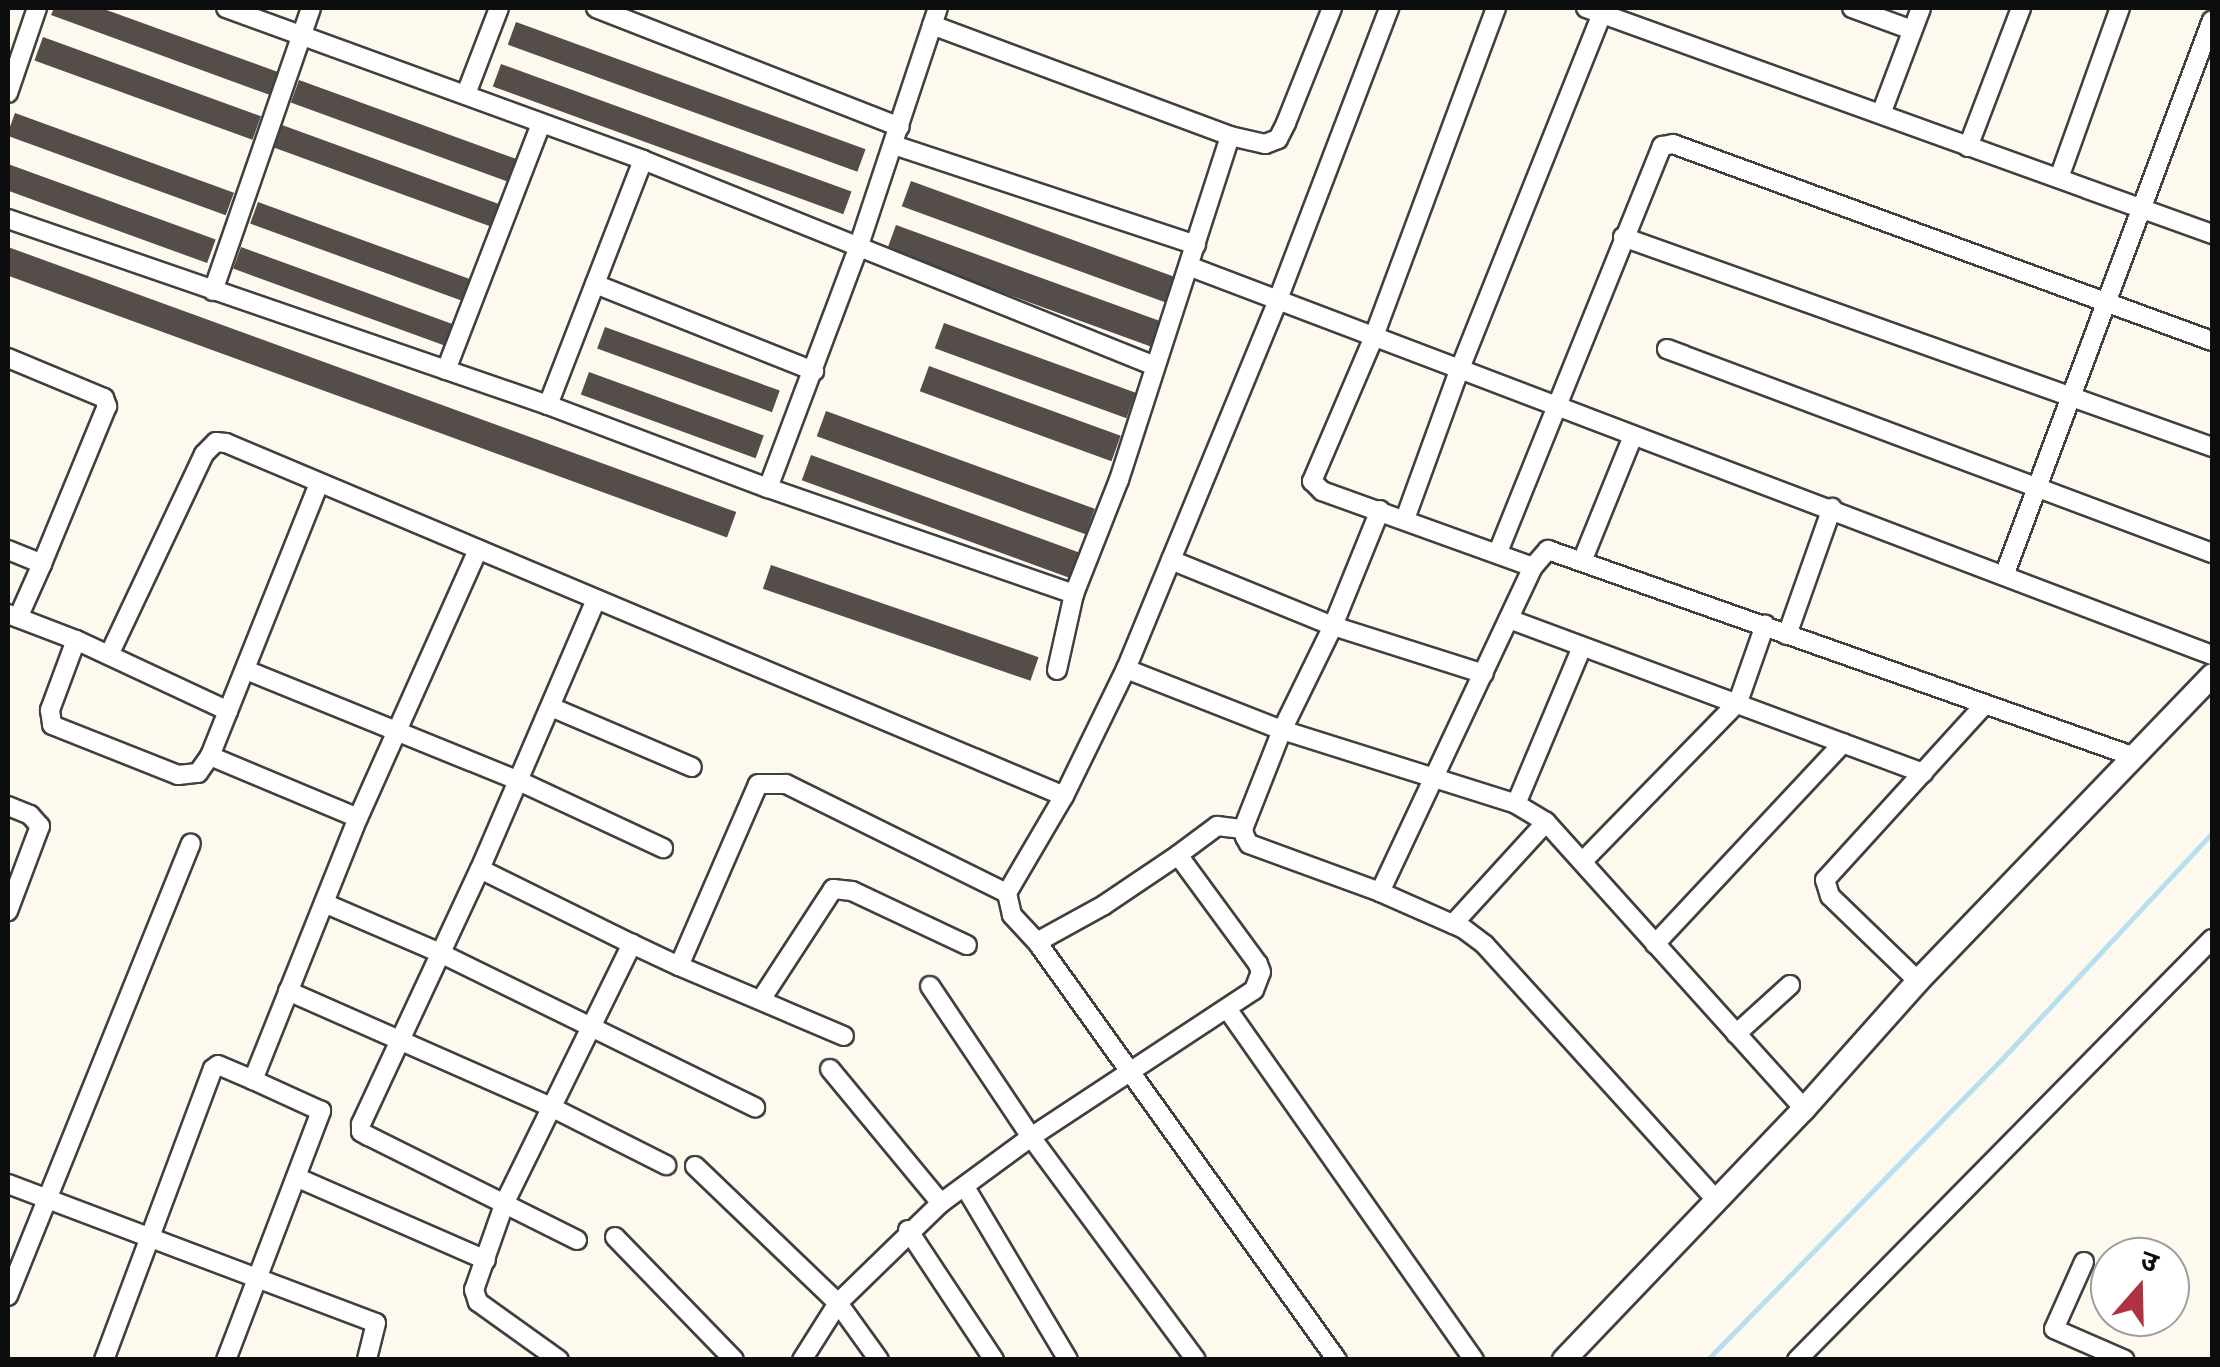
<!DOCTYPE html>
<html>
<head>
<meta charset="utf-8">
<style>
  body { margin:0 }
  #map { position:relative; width:2220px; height:1367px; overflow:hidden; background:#fdf9ee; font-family:"Source Serif 4","Noto Sans Devanagari",serif }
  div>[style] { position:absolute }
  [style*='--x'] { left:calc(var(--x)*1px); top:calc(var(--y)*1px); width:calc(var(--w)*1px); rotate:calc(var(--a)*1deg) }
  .stream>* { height:5px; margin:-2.5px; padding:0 2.5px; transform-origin:2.5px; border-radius:2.5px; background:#b7dff0 }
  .building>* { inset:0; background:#544d4a; transform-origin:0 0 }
  .roads { filter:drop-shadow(2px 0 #404040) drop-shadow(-2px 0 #404040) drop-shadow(0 2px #404040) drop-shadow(0 -2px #404040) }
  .minor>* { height:18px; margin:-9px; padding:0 9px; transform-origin:9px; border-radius:9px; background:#fff }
  .tertiary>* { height:22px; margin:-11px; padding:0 11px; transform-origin:11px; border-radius:11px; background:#fff }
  span { translate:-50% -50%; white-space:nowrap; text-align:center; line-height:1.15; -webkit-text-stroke:10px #fff; paint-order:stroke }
  .frame { position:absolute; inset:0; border:10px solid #0d0d0d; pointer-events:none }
  .north { position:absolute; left:2090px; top:1237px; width:100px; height:100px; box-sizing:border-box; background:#fff; border:2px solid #9e9e9e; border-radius:50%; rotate:20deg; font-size:28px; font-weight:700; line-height:40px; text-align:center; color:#0d0d0d }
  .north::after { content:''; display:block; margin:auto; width:35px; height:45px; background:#af3241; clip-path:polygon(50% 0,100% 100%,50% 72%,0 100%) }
</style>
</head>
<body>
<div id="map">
  <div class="stream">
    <i style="--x:1707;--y:1360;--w:420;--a:-45.6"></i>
    <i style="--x:2001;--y:1060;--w:310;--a:-47.1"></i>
  </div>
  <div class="building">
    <i style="clip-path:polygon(54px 8px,101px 8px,278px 72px,270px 95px,51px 15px)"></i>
    <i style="left:516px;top:22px;width:372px;height:24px;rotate:20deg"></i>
    <i style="left:43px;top:37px;width:232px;height:25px;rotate:20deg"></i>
    <i style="left:501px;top:64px;width:373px;height:24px;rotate:20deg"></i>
    <i style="left:299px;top:80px;width:232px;height:24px;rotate:20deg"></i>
    <i style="left:15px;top:113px;width:233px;height:24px;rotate:20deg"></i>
    <i style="left:282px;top:125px;width:233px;height:24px;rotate:20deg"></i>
    <i style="left:8px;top:164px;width:221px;height:25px;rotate:20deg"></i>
    <i style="left:911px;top:181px;width:286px;height:27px;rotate:20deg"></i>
    <i style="left:258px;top:202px;width:232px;height:23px;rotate:20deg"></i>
    <i style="left:896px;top:225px;width:286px;height:27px;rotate:20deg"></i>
    <i style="left:8px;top:247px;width:775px;height:27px;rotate:20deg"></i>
    <i style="left:241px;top:247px;width:233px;height:23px;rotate:20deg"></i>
    <i style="left:944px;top:323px;width:204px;height:27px;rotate:20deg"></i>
    <i style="left:605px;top:327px;width:186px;height:23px;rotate:20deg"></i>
    <i style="left:929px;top:366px;width:204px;height:27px;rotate:20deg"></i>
    <i style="left:589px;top:372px;width:186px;height:24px;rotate:20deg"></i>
    <i style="left:826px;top:411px;width:286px;height:27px;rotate:20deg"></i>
    <i style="left:811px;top:455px;width:286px;height:27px;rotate:20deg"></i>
    <i style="left:771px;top:565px;width:283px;height:25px;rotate:19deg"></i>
  </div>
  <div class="roads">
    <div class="minor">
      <i style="--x:226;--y:8;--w:444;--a:20"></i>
      <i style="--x:643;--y:160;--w:552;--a:21.92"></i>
      <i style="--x:596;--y:8;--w:326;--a:21.4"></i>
      <i style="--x:1496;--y:8;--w:353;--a:110.4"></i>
      <i style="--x:1373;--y:339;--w:155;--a:113.2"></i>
      <i style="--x:1312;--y:481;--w:14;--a:45"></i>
      <i style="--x:1322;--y:491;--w:224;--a:19.8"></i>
      <i style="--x:1586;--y:8;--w:666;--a:19.85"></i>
      <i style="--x:1852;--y:8;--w:64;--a:20.1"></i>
      <i style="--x:932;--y:25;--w:318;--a:20.4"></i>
      <i style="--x:1230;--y:136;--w:36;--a:13"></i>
      <i style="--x:1265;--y:144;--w:14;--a:-21"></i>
      <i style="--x:1278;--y:139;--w:18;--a:-63"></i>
      <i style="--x:1286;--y:123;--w:124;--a:-68.2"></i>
      <i style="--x:8;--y:93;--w:90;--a:-71.2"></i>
      <i style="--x:466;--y:94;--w:92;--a:-69"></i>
      <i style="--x:1881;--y:114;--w:113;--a:-69.3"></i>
      <i style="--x:894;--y:145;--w:318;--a:18.3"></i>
      <i style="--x:1968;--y:147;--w:149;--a:-69.1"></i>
      <i style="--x:2059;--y:178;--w:181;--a:-70.3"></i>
      <i style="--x:8;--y:219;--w:571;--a:19.01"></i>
      <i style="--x:548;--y:405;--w:235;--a:20.7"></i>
      <i style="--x:768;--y:488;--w:324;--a:19.1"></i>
      <i style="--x:1623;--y:237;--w:625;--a:19.62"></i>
      <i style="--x:1191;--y:267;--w:1092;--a:20.81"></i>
      <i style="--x:595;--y:284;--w:236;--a:21.7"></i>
      <i style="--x:213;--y:291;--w:299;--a:-70.9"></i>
      <i style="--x:1667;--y:349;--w:582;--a:20.52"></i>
      <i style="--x:8;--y:358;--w:104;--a:22.6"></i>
      <i style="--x:104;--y:398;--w:9;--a:69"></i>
      <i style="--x:107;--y:406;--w:171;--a:112.4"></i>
      <i style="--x:446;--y:370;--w:264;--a:-68.9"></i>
      <i style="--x:548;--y:405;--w:263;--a:-68.8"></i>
      <i style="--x:768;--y:488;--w:256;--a:-69.4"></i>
      <i style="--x:858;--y:248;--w:253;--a:-71.6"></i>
      <i style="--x:1380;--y:510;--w:125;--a:112.1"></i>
      <i style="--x:1333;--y:626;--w:116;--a:116.1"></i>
      <i style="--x:1282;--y:730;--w:106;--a:111.5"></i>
      <i style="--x:1243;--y:829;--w:8;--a:76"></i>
      <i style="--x:1245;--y:837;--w:8;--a:60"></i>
      <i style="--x:1249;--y:844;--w:140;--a:20.1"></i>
      <i style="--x:1380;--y:892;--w:92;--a:23.8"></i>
      <i style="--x:1464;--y:929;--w:26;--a:37"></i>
      <i style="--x:1485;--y:945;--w:344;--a:47.8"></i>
      <i style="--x:1405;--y:519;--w:158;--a:-70"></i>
      <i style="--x:1459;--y:371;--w:385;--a:-68.2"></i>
      <i style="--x:8;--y:550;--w:37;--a:22"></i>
      <i style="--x:42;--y:564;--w:59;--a:114"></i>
      <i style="--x:1498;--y:552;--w:438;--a:-68"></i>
      <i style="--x:1662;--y:146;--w:11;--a:-10"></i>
      <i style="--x:1673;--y:144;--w:574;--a:20.08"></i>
      <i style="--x:1583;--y:559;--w:133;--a:-67.9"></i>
      <i style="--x:1171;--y:560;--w:175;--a:22.2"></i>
      <i style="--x:1333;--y:626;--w:158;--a:17.6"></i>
      <i style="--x:2005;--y:573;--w:590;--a:-69.48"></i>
      <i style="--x:8;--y:614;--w:73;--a:20.9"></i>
      <i style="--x:76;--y:640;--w:168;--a:25"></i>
      <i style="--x:1509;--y:619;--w:442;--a:20.4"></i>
      <i style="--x:1787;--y:635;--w:135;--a:-70.5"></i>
      <i style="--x:76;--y:640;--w:75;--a:110.4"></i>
      <i style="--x:50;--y:710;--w:15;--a:82"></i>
      <i style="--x:52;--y:725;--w:136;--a:21.6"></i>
      <i style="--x:178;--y:775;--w:20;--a:-6"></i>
      <i style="--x:198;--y:773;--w:21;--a:-55"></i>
      <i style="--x:210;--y:756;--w:294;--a:-68.2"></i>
      <i style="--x:109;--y:655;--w:222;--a:-64.7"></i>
      <i style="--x:204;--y:454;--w:17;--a:-45"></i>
      <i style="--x:216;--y:442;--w:10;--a:6"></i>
      <i style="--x:226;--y:443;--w:909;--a:22.84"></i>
      <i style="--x:1126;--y:669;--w:168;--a:21.4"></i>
      <i style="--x:1282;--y:730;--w:245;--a:17.5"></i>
      <i style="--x:1516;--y:804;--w:35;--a:31"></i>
      <i style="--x:1546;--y:822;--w:386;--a:48"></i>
      <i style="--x:246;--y:670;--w:295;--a:22.1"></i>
      <i style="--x:519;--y:781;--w:159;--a:25"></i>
      <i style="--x:1057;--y:670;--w:78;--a:-77.4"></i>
      <i style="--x:1074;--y:594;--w:123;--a:-68.5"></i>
      <i style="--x:1119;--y:480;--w:361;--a:-72.1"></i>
      <i style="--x:551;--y:707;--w:153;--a:23.1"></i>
      <i style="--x:210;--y:756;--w:160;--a:22.7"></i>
      <i style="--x:1516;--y:804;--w:170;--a:-67.2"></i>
      <i style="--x:8;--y:806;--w:24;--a:22"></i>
      <i style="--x:30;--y:815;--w:15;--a:48"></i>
      <i style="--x:40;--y:826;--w:91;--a:110.6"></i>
      <i style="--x:1584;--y:860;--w:221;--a:-45.7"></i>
      <i style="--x:1738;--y:702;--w:82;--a:-70.7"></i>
      <i style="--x:480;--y:869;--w:169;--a:26.3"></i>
      <i style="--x:1380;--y:892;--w:359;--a:-64.8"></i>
      <i style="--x:1533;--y:567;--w:23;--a:-49"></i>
      <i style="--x:1548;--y:550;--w:619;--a:19.43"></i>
      <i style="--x:324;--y:903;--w:126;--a:23.3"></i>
      <i style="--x:440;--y:953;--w:351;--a:26.1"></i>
      <i style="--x:1453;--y:924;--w:138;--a:-47.6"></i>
      <i style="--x:1037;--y:942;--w:77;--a:-28.9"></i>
      <i style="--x:1104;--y:905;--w:89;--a:-34"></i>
      <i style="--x:1655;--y:944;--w:275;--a:-46.9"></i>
      <i style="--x:679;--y:966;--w:179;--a:23"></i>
      <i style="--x:1918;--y:981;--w:122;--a:-136"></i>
      <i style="--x:1830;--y:896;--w:17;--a:-107"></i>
      <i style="--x:1825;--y:880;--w:236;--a:-47.7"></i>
      <i style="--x:930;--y:986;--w:182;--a:56.2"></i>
      <i style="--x:1031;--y:1137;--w:277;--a:53.5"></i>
      <i style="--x:288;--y:991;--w:290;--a:23.8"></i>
      <i style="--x:553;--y:1108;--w:127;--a:26.8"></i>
      <i style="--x:762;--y:998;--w:130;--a:-56.9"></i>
      <i style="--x:833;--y:889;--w:19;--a:6"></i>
      <i style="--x:852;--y:891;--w:127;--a:25.2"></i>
      <i style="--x:1228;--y:1010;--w:428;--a:54.9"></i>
      <i style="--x:1736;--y:1034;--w:73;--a:-42.2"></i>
      <i style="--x:830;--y:1069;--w:174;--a:50.4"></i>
      <i style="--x:695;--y:1166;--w:198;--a:43.8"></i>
      <i style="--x:838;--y:1303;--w:70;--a:54.3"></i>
      <i style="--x:298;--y:1178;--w:205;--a:23.6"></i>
      <i style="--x:8;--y:1184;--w:393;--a:20.7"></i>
      <i style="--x:376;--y:1323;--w:38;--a:104"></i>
      <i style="--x:965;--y:1187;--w:201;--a:59.2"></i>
      <i style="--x:908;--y:1230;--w:156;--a:56.5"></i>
      <i style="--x:615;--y:1237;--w:171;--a:45.9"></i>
      <i style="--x:577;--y:1240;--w:233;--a:-153.5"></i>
      <i style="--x:368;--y:1136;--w:8;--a:-150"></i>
      <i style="--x:361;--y:1132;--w:8;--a:-90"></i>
      <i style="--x:361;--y:1124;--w:281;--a:-65"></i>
      <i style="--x:480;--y:869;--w:293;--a:-66.7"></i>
      <i style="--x:2084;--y:1262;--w:73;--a:114.1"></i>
      <i style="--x:2054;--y:1329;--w:77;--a:23.6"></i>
      <i style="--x:8;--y:1296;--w:488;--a:-68"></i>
      <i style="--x:104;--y:1360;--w:311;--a:-69.5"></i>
      <i style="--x:213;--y:1069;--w:6;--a:-39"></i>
      <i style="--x:218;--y:1065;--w:38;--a:23"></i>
      <i style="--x:226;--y:1360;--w:267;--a:-69.1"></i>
      <i style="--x:321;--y:1111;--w:75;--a:-155.5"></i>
      <i style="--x:253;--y:1080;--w:282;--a:-68.2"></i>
      <i style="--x:358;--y:818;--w:294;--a:-65.9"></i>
      <i style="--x:559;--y:1360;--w:100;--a:-144.4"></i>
      <i style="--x:478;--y:1302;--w:13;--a:-108"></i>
      <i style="--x:474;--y:1290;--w:93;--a:-70.6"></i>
      <i style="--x:505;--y:1202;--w:288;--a:-63.8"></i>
      <i style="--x:632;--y:944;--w:52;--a:25.1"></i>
      <i style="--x:679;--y:966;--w:198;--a:-66.5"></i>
      <i style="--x:758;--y:784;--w:28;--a:0"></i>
      <i style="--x:786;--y:784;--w:246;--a:26.3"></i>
      <i style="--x:802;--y:1360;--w:67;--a:-57.7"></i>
      <i style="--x:838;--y:1303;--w:144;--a:-44.2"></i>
      <i style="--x:941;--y:1203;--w:112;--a:-36.3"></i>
      <i style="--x:1031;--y:1137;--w:267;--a:-33.4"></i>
      <i style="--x:1254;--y:990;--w:19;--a:-69"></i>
      <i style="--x:1261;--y:972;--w:9;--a:-111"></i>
      <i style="--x:1258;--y:964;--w:135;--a:-126.3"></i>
      <i style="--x:1178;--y:855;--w:49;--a:-36.6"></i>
      <i style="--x:1217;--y:826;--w:26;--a:7"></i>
      <i style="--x:1337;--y:1360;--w:515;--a:-125.67"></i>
      <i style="--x:1037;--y:942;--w:37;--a:-133"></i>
      <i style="--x:1012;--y:915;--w:23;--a:-103"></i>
      <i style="--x:1007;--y:893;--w:113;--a:-59.6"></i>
      <i style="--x:1064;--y:796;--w:141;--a:-64"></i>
      <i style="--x:1126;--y:669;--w:397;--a:-67.6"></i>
      <i style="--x:1277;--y:302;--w:315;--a:-69.1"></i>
      <i style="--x:1797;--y:1360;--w:591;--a:-45.41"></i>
    </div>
    <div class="tertiary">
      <i style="--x:1564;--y:1360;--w:347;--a:-46.3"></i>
      <i style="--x:1804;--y:1109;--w:171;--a:-48.3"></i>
      <i style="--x:1918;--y:981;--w:424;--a:-46.1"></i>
    </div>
  </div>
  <div class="frame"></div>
  <div class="north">उ</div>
</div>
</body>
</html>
